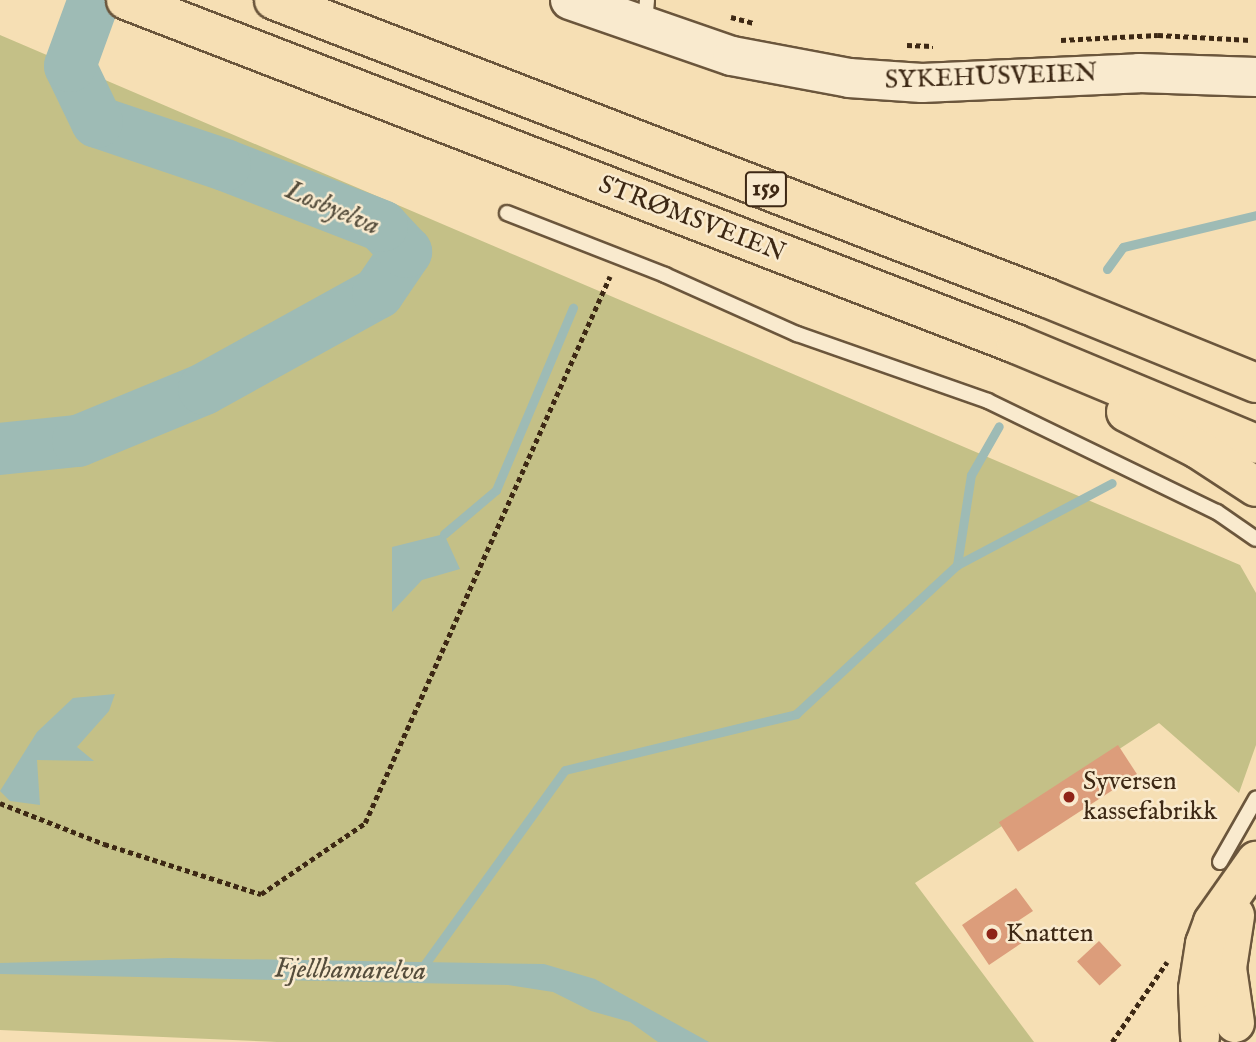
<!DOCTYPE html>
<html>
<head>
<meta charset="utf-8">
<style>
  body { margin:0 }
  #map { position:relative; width:1256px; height:1042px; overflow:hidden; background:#f6dfb4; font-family:"IM FELL English",serif }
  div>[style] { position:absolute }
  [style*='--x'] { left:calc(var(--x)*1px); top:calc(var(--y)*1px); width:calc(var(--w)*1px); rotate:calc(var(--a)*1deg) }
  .green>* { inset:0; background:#c4c087 }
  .water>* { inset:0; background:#9ebbb5 }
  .stream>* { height:9px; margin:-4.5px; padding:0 4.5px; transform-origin:4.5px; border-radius:4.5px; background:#9ebbb5 }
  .river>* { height:52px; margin:-26px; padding:0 26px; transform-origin:26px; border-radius:26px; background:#9ebbb5 }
  .building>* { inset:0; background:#dc9d7b; transform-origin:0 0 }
  .path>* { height:4.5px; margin-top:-2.25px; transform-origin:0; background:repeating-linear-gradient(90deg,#3d2814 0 5px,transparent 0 8.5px) }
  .roads { filter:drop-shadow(2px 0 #6b563c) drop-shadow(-2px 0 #6b563c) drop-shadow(0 2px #6b563c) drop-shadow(0 -2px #6b563c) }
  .lane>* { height:14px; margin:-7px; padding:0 7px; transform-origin:7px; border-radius:7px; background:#f9eace }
  .secondary>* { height:38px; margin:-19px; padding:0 19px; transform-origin:19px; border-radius:19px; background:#f9eace }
  .highway>* { height:38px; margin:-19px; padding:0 19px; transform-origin:19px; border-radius:19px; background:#f6dfb4 }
  .dots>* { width:19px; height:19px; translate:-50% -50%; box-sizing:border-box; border:4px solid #f9eace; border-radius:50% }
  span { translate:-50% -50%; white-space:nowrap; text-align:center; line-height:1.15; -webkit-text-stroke:5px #f9eace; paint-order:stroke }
  .shield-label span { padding:2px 5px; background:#f9eace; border:2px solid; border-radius:5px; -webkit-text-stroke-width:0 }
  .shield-label { font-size:24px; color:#3d2814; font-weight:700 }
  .street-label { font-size:26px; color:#3d2814 }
  .poi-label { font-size:26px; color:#3d2814 }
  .left { translate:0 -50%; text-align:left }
  .water-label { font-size:28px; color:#554d3c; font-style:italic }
</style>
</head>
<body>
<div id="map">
  <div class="green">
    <i style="clip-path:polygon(0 35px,1240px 565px,1256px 593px,1256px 745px,1239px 793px,1159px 723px,915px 883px,1034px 1042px,277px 1042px,0 1030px)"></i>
  </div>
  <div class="water">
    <i style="clip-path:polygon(444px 534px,460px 569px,422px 580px,392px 612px,392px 547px)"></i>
    <i style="clip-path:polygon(115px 694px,109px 711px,77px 747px,94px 761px,37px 760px,40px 805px,10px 801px,0 791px,37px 732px,73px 698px)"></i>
    <i style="clip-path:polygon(170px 958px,544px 964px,595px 979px,709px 1042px,658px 1042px,630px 1022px,591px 1011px,553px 992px,508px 985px,0 974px,0 963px)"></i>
  </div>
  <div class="stream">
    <i style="--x:1107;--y:269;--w:27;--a:-54"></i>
    <i style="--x:1123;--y:247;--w:137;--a:-13.5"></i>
    <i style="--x:444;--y:534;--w:68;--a:-40.2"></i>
    <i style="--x:496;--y:490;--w:198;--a:-67.1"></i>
    <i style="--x:957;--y:565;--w:91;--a:-81.2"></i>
    <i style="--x:971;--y:475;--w:56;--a:-60.3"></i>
    <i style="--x:422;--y:968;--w:244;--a:-54.2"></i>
    <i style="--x:565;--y:770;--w:238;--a:-13.6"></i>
    <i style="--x:796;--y:714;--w:219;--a:-42.8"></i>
    <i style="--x:957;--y:565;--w:175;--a:-27.9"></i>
  </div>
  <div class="river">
    <i style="--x:0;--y:449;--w:78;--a:-5.9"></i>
    <i style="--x:78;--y:441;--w:136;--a:-22.4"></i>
    <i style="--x:204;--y:389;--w:199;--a:-28.9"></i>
    <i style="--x:378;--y:293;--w:50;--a:-55.7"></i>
    <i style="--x:406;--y:252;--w:35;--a:-133"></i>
    <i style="--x:382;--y:226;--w:168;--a:-158.8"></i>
    <i style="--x:225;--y:165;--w:135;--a:-161.4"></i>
    <i style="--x:97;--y:122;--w:62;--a:-115.7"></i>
    <i style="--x:70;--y:66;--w:70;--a:-70"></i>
  </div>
  <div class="building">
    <i style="left:1118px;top:745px;width:35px;height:142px;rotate:57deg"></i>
    <i style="clip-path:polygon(1016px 888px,1033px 911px,1012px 925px,1023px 942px,989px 965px,962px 925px)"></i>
    <i style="left:1099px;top:941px;width:33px;height:30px;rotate:47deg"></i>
  </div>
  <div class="path">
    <i style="--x:731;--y:17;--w:23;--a:15"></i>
    <i style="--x:1061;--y:40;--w:97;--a:-3"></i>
    <i style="--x:1158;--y:35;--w:93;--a:3.1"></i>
    <i style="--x:907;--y:45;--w:26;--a:2"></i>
    <i style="--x:0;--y:803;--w:112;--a:21.5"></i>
    <i style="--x:104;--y:844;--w:165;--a:17.7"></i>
    <i style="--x:261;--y:894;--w:126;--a:-34.3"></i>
    <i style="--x:365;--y:823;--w:599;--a:-65.87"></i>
    <i style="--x:1112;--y:1042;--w:97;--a:-55.5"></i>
  </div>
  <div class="roads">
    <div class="lane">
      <i style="--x:645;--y:23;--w:23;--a:-85"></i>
      <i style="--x:507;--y:213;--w:170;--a:21.4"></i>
      <i style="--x:665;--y:275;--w:145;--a:24.1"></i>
      <i style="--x:797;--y:334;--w:202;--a:19.3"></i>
      <i style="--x:988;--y:401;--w:254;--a:25.9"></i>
      <i style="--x:1217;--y:512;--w:47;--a:34.7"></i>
      <i style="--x:1220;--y:862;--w:73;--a:-60.3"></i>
    </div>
    <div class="secondary">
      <i style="--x:570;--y:0;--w:171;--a:19.1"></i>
      <i style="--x:732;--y:56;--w:119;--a:10.6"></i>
      <i style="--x:849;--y:78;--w:73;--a:3.9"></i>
      <i style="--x:922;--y:83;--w:217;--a:-2.6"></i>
      <i style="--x:1139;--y:73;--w:117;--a:2"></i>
    </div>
    <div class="highway">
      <i style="--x:126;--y:0;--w:954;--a:21.13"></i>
      <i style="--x:1016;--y:344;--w:260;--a:22.6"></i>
      <i style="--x:274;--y:0;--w:828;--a:21.08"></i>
      <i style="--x:1047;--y:298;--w:226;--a:22.1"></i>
      <i style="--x:1126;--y:412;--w:81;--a:27.2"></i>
      <i style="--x:1198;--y:449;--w:69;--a:33.2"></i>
      <i style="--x:1235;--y:1023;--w:56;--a:-98.3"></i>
      <i style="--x:1227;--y:968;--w:53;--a:-81.3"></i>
      <i style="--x:1200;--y:1037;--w:48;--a:-92.4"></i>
      <i style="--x:1198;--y:989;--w:46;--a:-81.2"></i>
      <i style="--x:1205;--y:944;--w:23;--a:-70"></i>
      <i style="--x:1213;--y:922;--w:75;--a:-54.8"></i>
    </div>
  </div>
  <div class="dots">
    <i style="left:1069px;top:797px;background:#8f2418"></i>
    <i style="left:992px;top:934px;background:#8f2418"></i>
  </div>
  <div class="shield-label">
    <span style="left:766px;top:189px">159</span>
  </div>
  <div class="street-label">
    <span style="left:991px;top:77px;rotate:-2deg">SYKEHUSVEIEN</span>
    <span style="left:692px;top:219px;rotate:21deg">STRØMSVEIEN</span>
  </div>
  <div class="poi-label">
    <span class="left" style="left:1083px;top:797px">Syversen<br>kassefabrikk</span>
    <span class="left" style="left:1006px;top:934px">Knatten</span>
  </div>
  <div class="water-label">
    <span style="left:332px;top:209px;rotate:23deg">Losbyelva</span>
    <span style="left:350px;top:971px;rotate:1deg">Fjellhamarelva</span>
  </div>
</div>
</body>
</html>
